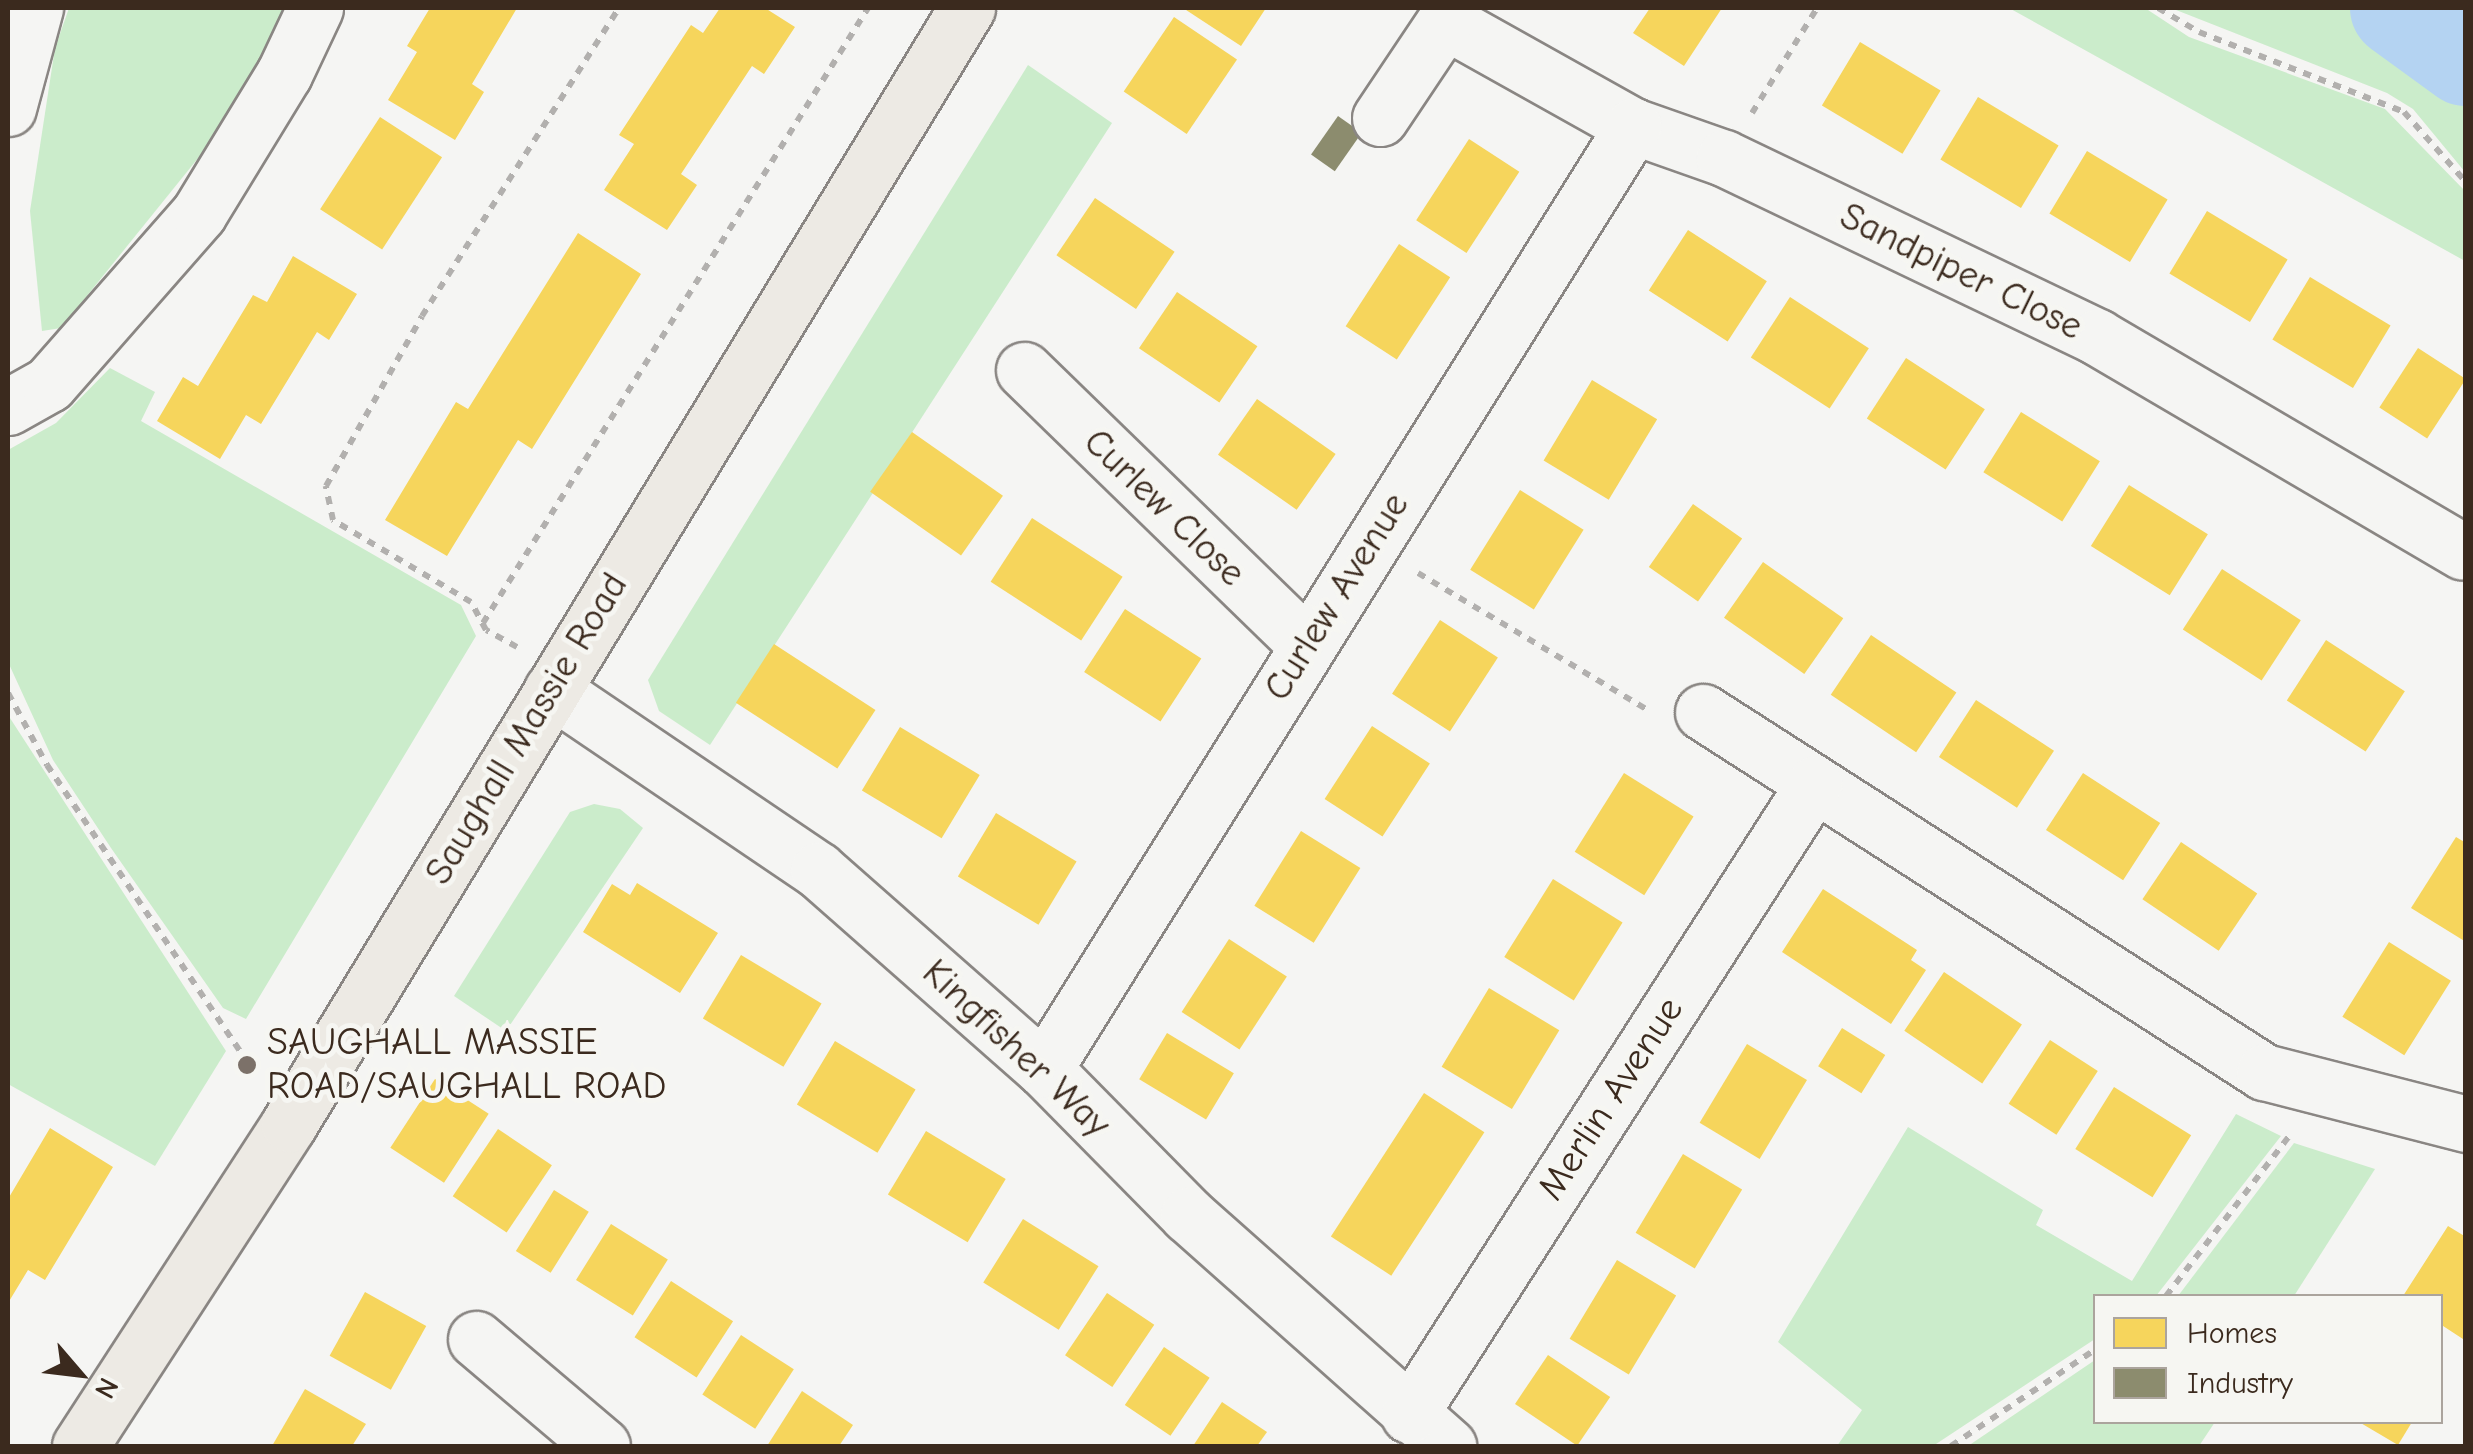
<!DOCTYPE html>
<html>
<head>
<meta charset="utf-8">
<style>
  body { margin:0 }
  #map { position:relative; width:2473px; height:1454px; overflow:hidden; background:#f5f5f3; font-family:"Comic Neue",sans-serif }
  div>[style] { position:absolute }
  [style*='--x'] { left:calc(var(--x)*1px); top:calc(var(--y)*1px); width:calc(var(--w)*1px); rotate:calc(var(--a)*1deg) }
  .green>* { inset:0; background:#cbeccb }
  .homes>* { inset:0; background:#f6d55c; transform-origin:0 0 }
  .industry>* { inset:0; background:#8c8c6e; transform-origin:0 0 }
  .river>* { height:100px; margin:-50px; padding:0 50px; transform-origin:50px; border-radius:50px; background:#b4d3f2 }
  .path>* { height:6px; margin-top:-3px; transform-origin:0; background:repeating-linear-gradient(90deg,#b2b0ae 0 8px,transparent 0 16px) }
  .roads { filter:drop-shadow(2px 0 #8a8683) drop-shadow(-2px 0 #8a8683) drop-shadow(0 2px #8a8683) drop-shadow(0 -2px #8a8683) }
  .minor>* { height:55px; margin:-27.5px; padding:0 27.5px; transform-origin:27.5px; border-radius:27.5px; background:#f5f5f3 }
  .major>* { height:55px; margin:-27.5px; padding:0 27.5px; transform-origin:27.5px; border-radius:27.5px; background:#edeae4 }
  .dots>* { width:28px; height:28px; translate:-50% -50%; box-sizing:border-box; border:5px solid #f6f6f2; border-radius:50% }
  span { translate:-50% -50%; white-space:nowrap; text-align:center; line-height:1.15; -webkit-text-stroke:10px #f6f6f2; paint-order:stroke }
  .street-label { font-size:38px; color:#3b2a1e }
  .poi-label { font-size:38px; color:#3b2a1e }
  .left { translate:0 -50%; text-align:left }
  .frame { position:absolute; inset:0; border:10px solid #3b2a1e; pointer-events:none }
  .legend { position:absolute; left:2093px; top:1294px; width:350px; height:130px; box-sizing:border-box; background:#f6f6f2; border:2px solid #aba49d; margin:0; padding:12px 18px; list-style:none; font-size:30px; color:#3b2a1e }
  .legend li { display:flex; align-items:center; gap:20px; height:50px }
  .legend b { width:50px; border:2px solid #aba49d }
  .north { position:absolute; left:30px; top:1324px; width:100px; height:100px; -webkit-text-stroke:8px #f6f6f2; paint-order:stroke; rotate:118deg; font-size:28px; font-weight:700; line-height:40px; text-align:center; color:#3b2a1e }
  .north::after { content:''; display:block; margin:auto; width:35px; height:45px; background:#3b2a1e; clip-path:polygon(50% 0,100% 100%,50% 72%,0 100%) }
</style>
</head>
<body>
<div id="map">
  <div class="green">
    <i style="clip-path:polygon(69px 8px,292px 8px,203px 152px,61px 328px,42px 331px,30px 211px,55px 48px)"></i>
    <i style="clip-path:polygon(2009px 8px,2145px 8px,2189px 37px,2385px 109px,2465px 191px,2465px 261px)"></i>
    <i style="clip-path:polygon(2171px 8px,2378px 8px,2465px 92px,2465px 172px,2413px 109px,2387px 93px)"></i>
    <i style="clip-path:polygon(1028px 65px,1112px 123px,710px 745px,659px 711px,648px 680px)"></i>
    <i style="clip-path:polygon(110px 368px,155px 392px,141px 421px,461px 605px,476px 636px,246px 1019px,223px 1008px,111px 848px,53px 760px,8px 662px,8px 450px,56px 423px)"></i>
    <i style="clip-path:polygon(8px 715px,226px 1051px,155px 1166px,8px 1084px)"></i>
    <i style="clip-path:polygon(594px 804px,620px 809px,643px 828px,506px 1031px,454px 996px,570px 812px)"></i>
    <i style="clip-path:polygon(2236px 1114px,2281px 1136px,2156px 1296px,2096px 1296px,2095px 1339px,1933px 1446px,1837px 1446px,1862px 1410px,1778px 1342px,1908px 1127px,2043px 1210px,2036px 1225px,2132px 1281px)"></i>
    <i style="clip-path:polygon(2294px 1143px,2375px 1169px,2294px 1296px,2178px 1296px)"></i>
    <i style="clip-path:polygon(2095px 1360px,2096px 1422px,2215px 1422px,2199px 1446px,1968px 1446px)"></i>
  </div>
  <div class="homes">
    <i style="clip-path:polygon(430px 8px,517px 8px,472px 84px,484px 92px,455px 140px,388px 100px,417px 52px,407px 46px)"></i>
    <i style="clip-path:polygon(720px 8px,765px 8px,795px 27px,764px 74px,752px 66px,681px 174px,697px 185px,667px 230px,604px 190px,634px 144px,619px 135px,691px 25px,703px 33px)"></i>
    <i style="clip-path:polygon(1183px 8px,1266px 8px,1241px 46px)"></i>
    <i style="clip-path:polygon(1650px 8px,1722px 8px,1684px 66px,1633px 33px)"></i>
    <i style="left:1174px;top:17px;width:76px;height:90px;rotate:34deg"></i>
    <i style="left:1860px;top:42px;width:94px;height:74px;rotate:31deg"></i>
    <i style="left:1978px;top:97px;width:94px;height:73px;rotate:31deg"></i>
    <i style="left:380px;top:117px;width:74px;height:110px;rotate:33deg"></i>
    <i style="left:1469px;top:139px;width:60px;height:97px;rotate:33deg"></i>
    <i style="left:2087px;top:151px;width:94px;height:73px;rotate:31deg"></i>
    <i style="left:1095px;top:198px;width:96px;height:69px;rotate:34deg"></i>
    <i style="left:2207px;top:211px;width:94px;height:73px;rotate:31deg"></i>
    <i style="left:1688px;top:230px;width:94px;height:72px;rotate:33deg"></i>
    <i style="clip-path:polygon(578px 233px,641px 274px,532px 449px,518px 440px,447px 556px,385px 520px,456px 402px,468px 409px)"></i>
    <i style="left:1399px;top:244px;width:61px;height:98px;rotate:33deg"></i>
    <i style="clip-path:polygon(293px 256px,357px 294px,329px 340px,317px 332px,261px 424px,246px 415px,220px 459px,157px 421px,183px 377px,198px 386px,253px 295px,267px 302px)"></i>
    <i style="left:2310px;top:277px;width:94px;height:73px;rotate:31deg"></i>
    <i style="left:1177px;top:292px;width:97px;height:68px;rotate:34deg"></i>
    <i style="left:1790px;top:297px;width:94px;height:72px;rotate:33deg"></i>
    <i style="left:2418px;top:348px;width:57px;height:71px;rotate:33deg"></i>
    <i style="left:1906px;top:358px;width:94px;height:72px;rotate:33deg"></i>
    <i style="left:1592px;top:380px;width:76px;height:94px;rotate:31deg"></i>
    <i style="left:1257px;top:399px;width:96px;height:68px;rotate:35deg"></i>
    <i style="left:2021px;top:412px;width:93px;height:71px;rotate:32deg"></i>
    <i style="left:912px;top:432px;width:111px;height:73px;rotate:35deg"></i>
    <i style="left:2129px;top:485px;width:93px;height:72px;rotate:32deg"></i>
    <i style="left:1520px;top:490px;width:75px;height:94px;rotate:32deg"></i>
    <i style="left:1693px;top:504px;width:60px;height:77px;rotate:35deg"></i>
    <i style="left:1032px;top:518px;width:108px;height:76px;rotate:33deg"></i>
    <i style="left:1763px;top:562px;width:98px;height:68px;rotate:35deg"></i>
    <i style="left:2222px;top:569px;width:94px;height:72px;rotate:33deg"></i>
    <i style="left:1125px;top:609px;width:91px;height:75px;rotate:33deg"></i>
    <i style="left:1440px;top:620px;width:69px;height:88px;rotate:33deg"></i>
    <i style="left:1871px;top:635px;width:103px;height:72px;rotate:34deg"></i>
    <i style="left:2326px;top:640px;width:94px;height:72px;rotate:33deg"></i>
    <i style="left:774px;top:644px;width:121px;height:70px;rotate:33deg"></i>
    <i style="left:1976px;top:700px;width:93px;height:68px;rotate:33deg"></i>
    <i style="left:1372px;top:726px;width:69px;height:87px;rotate:33deg"></i>
    <i style="left:900px;top:727px;width:93px;height:74px;rotate:31deg"></i>
    <i style="left:1624px;top:773px;width:82px;height:93px;rotate:32deg"></i>
    <i style="left:2083px;top:773px;width:92px;height:68px;rotate:33deg"></i>
    <i style="left:996px;top:813px;width:94px;height:74px;rotate:31deg"></i>
    <i style="left:1301px;top:831px;width:70px;height:88px;rotate:32deg"></i>
    <i style="clip-path:polygon(2456px 837px,2466px 843px,2466px 942px,2411px 908px)"></i>
    <i style="left:2181px;top:842px;width:92px;height:69px;rotate:34deg"></i>
    <i style="left:1553px;top:879px;width:82px;height:92px;rotate:32deg"></i>
    <i style="clip-path:polygon(637px 883px,718px 933px,680px 993px,583px 932px,612px 884px,630px 895px)"></i>
    <i style="clip-path:polygon(1823px 889px,1917px 950px,1911px 960px,1926px 970px,1891px 1024px,1782px 952px)"></i>
    <i style="left:1229px;top:939px;width:69px;height:87px;rotate:33deg"></i>
    <i style="left:2389px;top:942px;width:73px;height:88px;rotate:32deg"></i>
    <i style="left:741px;top:955px;width:94px;height:74px;rotate:31deg"></i>
    <i style="left:1944px;top:972px;width:94px;height:71px;rotate:34deg"></i>
    <i style="left:1489px;top:988px;width:82px;height:92px;rotate:31deg"></i>
    <i style="left:1842px;top:1028px;width:51px;height:45px;rotate:32deg"></i>
    <i style="left:1167px;top:1033px;width:78px;height:54px;rotate:31deg"></i>
    <i style="left:2050px;top:1040px;width:57px;height:76px;rotate:33deg"></i>
    <i style="left:835px;top:1041px;width:94px;height:74px;rotate:31deg"></i>
    <i style="left:1747px;top:1044px;width:70px;height:92px;rotate:31deg"></i>
    <i style="left:435px;top:1079px;width:64px;height:82px;rotate:33deg"></i>
    <i style="left:2114px;top:1087px;width:91px;height:73px;rotate:32deg"></i>
    <i style="left:1424px;top:1093px;width:72px;height:171px;rotate:33deg"></i>
    <i style="clip-path:polygon(50px 1128px,113px 1167px,45px 1280px,28px 1270px,8px 1303px,8px 1199px)"></i>
    <i style="left:498px;top:1129px;width:65px;height:81px;rotate:34deg"></i>
    <i style="left:926px;top:1131px;width:93px;height:74px;rotate:31deg"></i>
    <i style="left:1683px;top:1154px;width:69px;height:92px;rotate:31deg"></i>
    <i style="left:554px;top:1190px;width:41px;height:72px;rotate:32deg"></i>
    <i style="left:1023px;top:1219px;width:89px;height:75px;rotate:32deg"></i>
    <i style="left:611px;top:1224px;width:67px;height:66px;rotate:32deg"></i>
    <i style="clip-path:polygon(2448px 1226px,2466px 1237px,2466px 1341px,2440px 1324px,2440px 1296px,2403px 1296px)"></i>
    <i style="left:1617px;top:1260px;width:69px;height:92px;rotate:31deg"></i>
    <i style="left:671px;top:1281px;width:74px;height:67px;rotate:33deg"></i>
    <i style="left:365px;top:1292px;width:70px;height:73px;rotate:29deg"></i>
    <i style="left:1107px;top:1293px;width:57px;height:75px;rotate:34deg"></i>
    <i style="left:741px;top:1335px;width:63px;height:71px;rotate:33deg"></i>
    <i style="left:1164px;top:1347px;width:55px;height:70px;rotate:34deg"></i>
    <i style="left:1548px;top:1355px;width:75px;height:59px;rotate:34deg"></i>
    <i style="clip-path:polygon(305px 1389px,366px 1424px,352px 1446px,272px 1446px)"></i>
    <i style="clip-path:polygon(802px 1391px,853px 1425px,839px 1446px,767px 1446px)"></i>
    <i style="clip-path:polygon(1222px 1402px,1267px 1432px,1257px 1446px,1193px 1446px)"></i>
    <i style="clip-path:polygon(2359px 1422px,2412px 1422px,2398px 1445px)"></i>
  </div>
  <div class="industry">
    <i style="left:1338px;top:116px;width:29px;height:47px;rotate:35deg"></i>
  </div>
  <div class="river">
    <i style="--x:2400;--y:8;--w:82;--a:36"></i>
  </div>
  <div class="path">
    <i style="--x:2158;--y:8;--w:48;--a:30.3"></i>
    <i style="--x:2199;--y:32;--w:220;--a:21.3"></i>
    <i style="--x:2404;--y:112;--w:94;--a:48.5"></i>
    <i style="--x:1752;--y:113;--w:123;--a:-58.2"></i>
    <i style="--x:1418;--y:573;--w:268;--a:30.8"></i>
    <i style="--x:483;--y:623;--w:726;--a:-57.95"></i>
    <i style="--x:517;--y:647;--w:35;--a:-151"></i>
    <i style="--x:486;--y:630;--w:32;--a:-118"></i>
    <i style="--x:471;--y:602;--w:161;--a:-149.3"></i>
    <i style="--x:333;--y:520;--w:35;--a:-102"></i>
    <i style="--x:326;--y:486;--w:195;--a:-60.5"></i>
    <i style="--x:422;--y:316;--w:366;--a:-57.4"></i>
    <i style="--x:8;--y:693;--w:82;--a:61.6"></i>
    <i style="--x:47;--y:765;--w:372;--a:56"></i>
    <i style="--x:2166;--y:1296;--w:202;--a:-52.4"></i>
    <i style="--x:1951;--y:1446;--w:174;--a:-33.8"></i>
  </div>
  <div class="roads">
    <div class="minor">
      <i style="--x:1453;--y:8;--w:15;--a:122"></i>
      <i style="--x:1445;--y:21;--w:215;--a:29.2"></i>
      <i style="--x:1633;--y:126;--w:96;--a:19.4"></i>
      <i style="--x:1724;--y:158;--w:414;--a:25.6"></i>
      <i style="--x:2097;--y:337;--w:424;--a:30.4"></i>
      <i style="--x:8;--y:108;--w:104;--a:-74.9"></i>
      <i style="--x:1380;--y:118;--w:117;--a:-56.2"></i>
      <i style="--x:1024;--y:370;--w:395;--a:44.2"></i>
      <i style="--x:8;--y:407;--w:47;--a:-29.3"></i>
      <i style="--x:49;--y:384;--w:227;--a:-48.7"></i>
      <i style="--x:199;--y:213;--w:163;--a:-58.6"></i>
      <i style="--x:284;--y:74;--w:73;--a:-64.8"></i>
      <i style="--x:552;--y:690;--w:321;--a:34.1"></i>
      <i style="--x:818;--y:870;--w:301;--a:41.4"></i>
      <i style="--x:1044;--y:1069;--w:205;--a:45.4"></i>
      <i style="--x:1188;--y:1215;--w:348;--a:41.6"></i>
      <i style="--x:1703;--y:712;--w:667;--a:32.69"></i>
      <i style="--x:2264;--y:1072;--w:209;--a:14.4"></i>
      <i style="--x:1044;--y:1069;--w:1112;--a:-58.01"></i>
      <i style="--x:476;--y:1339;--w:165;--a:40.3"></i>
      <i style="--x:1409;--y:1415;--w:750;--a:-57.31"></i>
    </div>
    <div class="major">
      <i style="--x:80;--y:1446;--w:384;--a:-57"></i>
      <i style="--x:289;--y:1124;--w:1306;--a:-58.72"></i>
    </div>
  </div>
  <div class="dots">
    <i style="left:247px;top:1065px;background:#7c7169"></i>
  </div>
  <div class="street-label">
    <span style="left:1961px;top:272px;rotate:26deg">Sandpiper Close</span>
    <span style="left:1164px;top:508px;rotate:44deg">Curlew Close</span>
    <span style="left:1337px;top:597px;rotate:-58deg">Curlew Avenue</span>
    <span style="left:527px;top:729px;rotate:-59deg">Saughall Massie Road</span>
    <span style="left:1016px;top:1049px;rotate:43deg">Kingfisher Way</span>
    <span style="left:1611px;top:1099px;rotate:-57deg">Merlin Avenue</span>
  </div>
  <div class="poi-label">
    <span class="left" style="left:267px;top:1065px">SAUGHALL MASSIE<br>ROAD/SAUGHALL ROAD</span>
  </div>
  <div class="frame"></div>
  <ul class="legend">
  <li><b style="height:28px;background:#f6d55c"></b>Homes</li>
  <li><b style="height:28px;background:#8c8c6e"></b>Industry</li>
  </ul>
  <div class="north">N</div>
</div>
</body>
</html>
